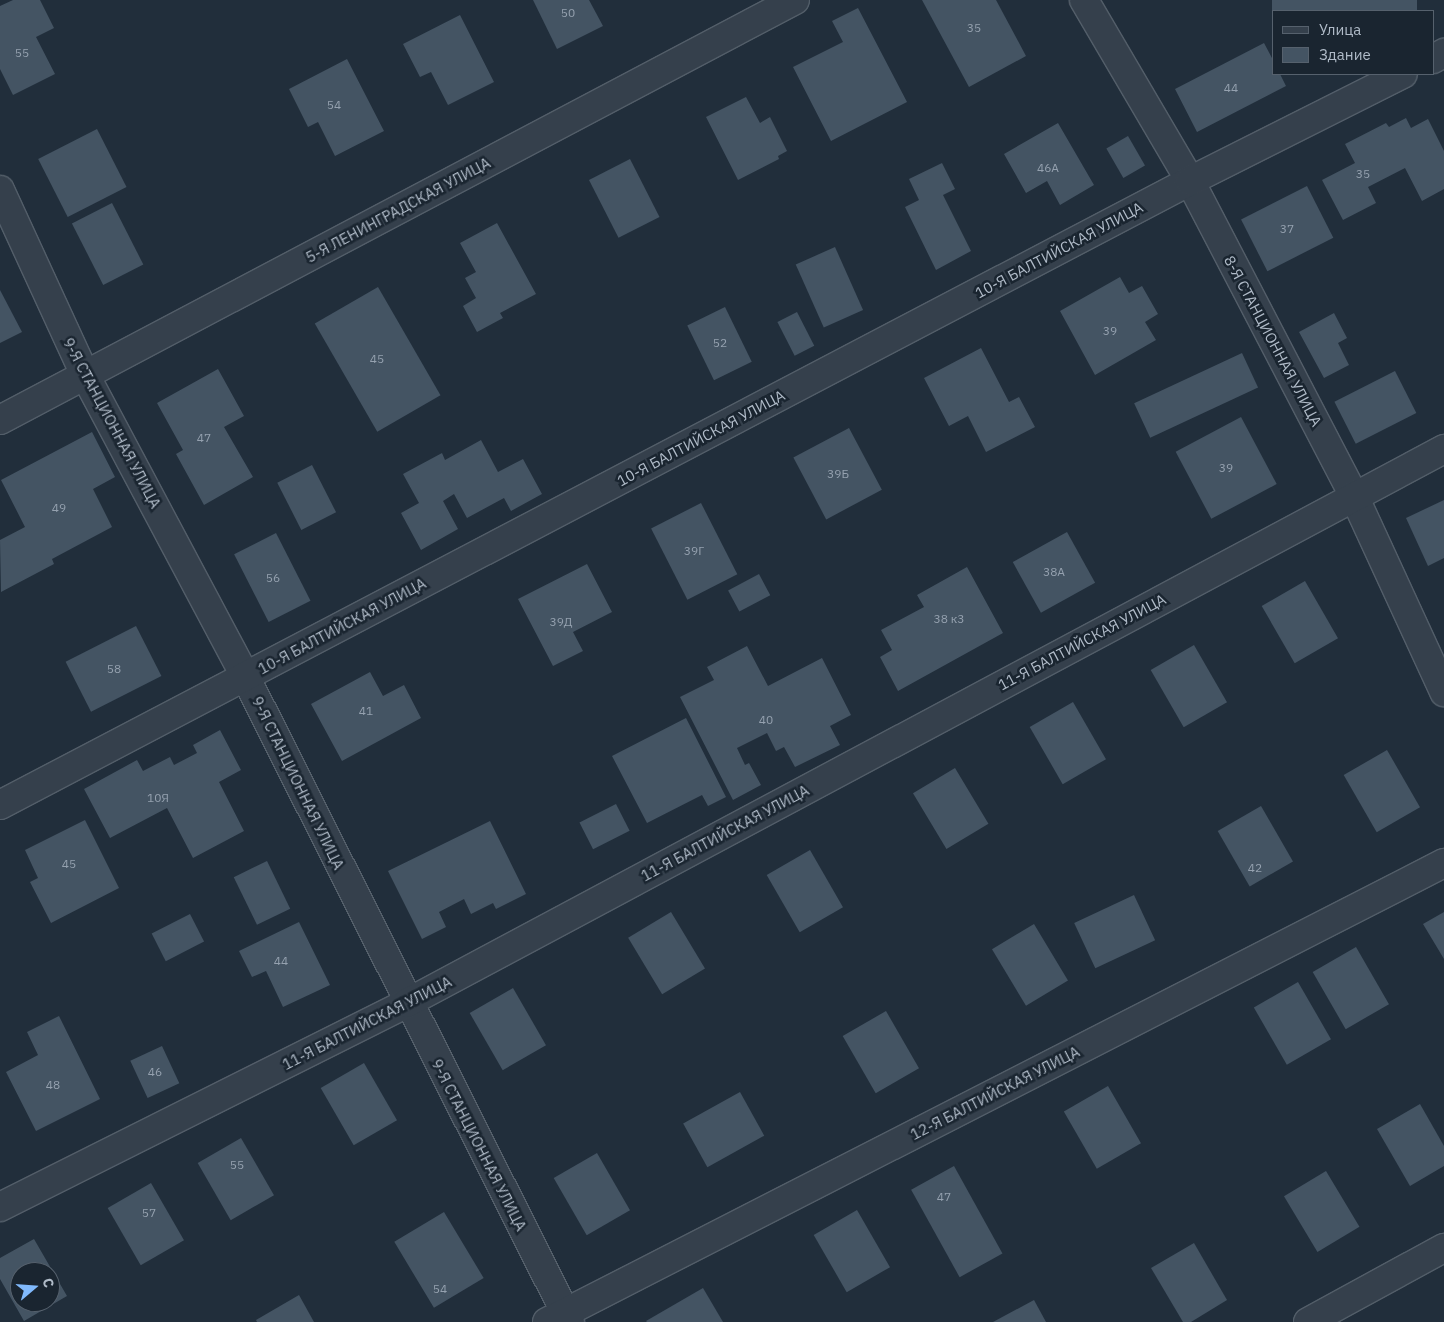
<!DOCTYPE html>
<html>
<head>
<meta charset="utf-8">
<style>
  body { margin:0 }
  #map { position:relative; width:1444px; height:1322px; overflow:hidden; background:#212e3b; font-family:"IBM Plex Sans",sans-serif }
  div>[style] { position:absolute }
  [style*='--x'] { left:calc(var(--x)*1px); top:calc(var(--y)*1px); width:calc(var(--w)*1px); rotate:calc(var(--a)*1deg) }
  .building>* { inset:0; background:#445463; transform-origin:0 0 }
  .roads { filter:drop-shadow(1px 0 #535e69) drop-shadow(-1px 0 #535e69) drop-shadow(0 1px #535e69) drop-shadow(0 -1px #535e69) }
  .minor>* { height:28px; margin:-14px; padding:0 14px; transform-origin:14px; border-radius:14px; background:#35404c }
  span { translate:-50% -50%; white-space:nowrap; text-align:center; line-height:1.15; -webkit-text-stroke:5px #1a2530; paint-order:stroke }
  .number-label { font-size:12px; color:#95a1af }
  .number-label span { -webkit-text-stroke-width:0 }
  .street-label { font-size:15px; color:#b0bbc8 }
  .legend { position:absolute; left:1272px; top:10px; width:162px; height:65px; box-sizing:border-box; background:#1a2530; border:1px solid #56616d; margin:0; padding:6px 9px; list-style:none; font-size:15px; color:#b0bbc8 }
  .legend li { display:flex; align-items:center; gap:10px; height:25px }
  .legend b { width:25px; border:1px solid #56616d }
  .north { position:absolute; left:10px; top:1262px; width:50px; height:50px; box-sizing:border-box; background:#1a2530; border:1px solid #56616d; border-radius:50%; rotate:72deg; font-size:14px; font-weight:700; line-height:20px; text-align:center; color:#b0bbc8 }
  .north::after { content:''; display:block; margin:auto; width:18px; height:22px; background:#80b9fc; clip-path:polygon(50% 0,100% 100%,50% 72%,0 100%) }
</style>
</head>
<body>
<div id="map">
  <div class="building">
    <i style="clip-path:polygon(13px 0,40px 0,54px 28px,36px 37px,55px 74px,13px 95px,0 69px,0 6px)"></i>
    <i style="clip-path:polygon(533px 0,589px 0,603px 26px,557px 49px)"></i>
    <i style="clip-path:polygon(922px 0,996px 0,1026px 56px,969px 87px)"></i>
    <i style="left:1272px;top:0;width:145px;height:13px"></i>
    <i style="clip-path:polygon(858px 8px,907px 102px,831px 141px,793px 67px,843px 42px,832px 21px)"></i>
    <i style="clip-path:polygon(460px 15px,494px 82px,448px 105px,431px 72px,420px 77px,403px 44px)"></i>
    <i style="clip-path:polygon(1264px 43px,1273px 60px,1273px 74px,1280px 74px,1286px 86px,1197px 132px,1175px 89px)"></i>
    <i style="clip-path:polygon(347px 59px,384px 131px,335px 156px,318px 122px,308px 127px,289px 89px)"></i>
    <i style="clip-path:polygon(746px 97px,760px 123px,770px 117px,787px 151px,778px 156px,779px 159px,738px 180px,706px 117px)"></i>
    <i style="clip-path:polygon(1406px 118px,1411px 128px,1428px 119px,1444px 151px,1444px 189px,1422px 201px,1405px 168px,1368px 187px,1376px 203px,1343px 220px,1322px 180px,1355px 163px,1345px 144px,1386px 123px,1389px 127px)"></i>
    <i style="clip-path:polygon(1058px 123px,1094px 185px,1060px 205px,1047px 181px,1026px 193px,1004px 154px)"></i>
    <i style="left:97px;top:129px;width:65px;height:66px;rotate:63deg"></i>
    <i style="left:1128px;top:136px;width:34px;height:25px;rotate:60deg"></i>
    <i style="left:630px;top:159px;width:65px;height:46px;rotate:63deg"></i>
    <i style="clip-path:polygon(942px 163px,955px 189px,943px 195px,971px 251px,936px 270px,905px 207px,919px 200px,909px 179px)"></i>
    <i style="left:1307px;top:186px;width:58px;height:74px;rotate:63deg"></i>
    <i style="left:112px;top:203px;width:69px;height:45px;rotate:63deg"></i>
    <i style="clip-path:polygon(497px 223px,536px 294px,500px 313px,503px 318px,477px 332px,463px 306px,476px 298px,465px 278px,476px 272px,460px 243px)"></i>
    <i style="left:835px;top:247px;width:69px;height:43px;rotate:66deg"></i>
    <i style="clip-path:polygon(1120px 277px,1129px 293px,1142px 286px,1158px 314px,1145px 322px,1156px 340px,1095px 375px,1060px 311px)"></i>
    <i style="left:378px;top:287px;width:125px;height:73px;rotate:60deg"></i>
    <i style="clip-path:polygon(0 290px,22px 332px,0 343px)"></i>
    <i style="left:725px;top:307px;width:61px;height:42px;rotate:64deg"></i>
    <i style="left:797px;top:312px;width:38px;height:22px;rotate:63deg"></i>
    <i style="clip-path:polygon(1334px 313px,1347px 338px,1338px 343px,1349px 365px,1324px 378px,1299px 332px)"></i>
    <i style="clip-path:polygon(981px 348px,1009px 402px,1019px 397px,1035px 427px,986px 452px,968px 416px,949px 426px,924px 378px)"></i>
    <i style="left:1242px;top:353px;width:38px;height:119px;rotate:65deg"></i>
    <i style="clip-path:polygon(218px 369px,244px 416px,224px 427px,253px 477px,204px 505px,176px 454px,183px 450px,157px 403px)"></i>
    <i style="left:1395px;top:371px;width:47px;height:68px;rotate:63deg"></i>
    <i style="left:1241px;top:417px;width:76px;height:74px;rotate:62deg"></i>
    <i style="left:849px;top:428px;width:70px;height:63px;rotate:62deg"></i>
    <i style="clip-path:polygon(92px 432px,115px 477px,93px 489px,112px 527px,52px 559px,54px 564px,1px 592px,0 540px,25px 527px,1px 480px)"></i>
    <i style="clip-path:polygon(481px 440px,498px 472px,523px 459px,542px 494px,511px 511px,504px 498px,467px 518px,454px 494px,443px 501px,458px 529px,421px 550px,401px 513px,419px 503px,403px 474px,442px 453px,445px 460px)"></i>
    <i style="left:312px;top:465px;width:53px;height:39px;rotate:63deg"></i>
    <i style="clip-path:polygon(1444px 500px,1444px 558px,1428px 566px,1406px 518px)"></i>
    <i style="left:701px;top:503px;width:80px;height:56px;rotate:63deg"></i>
    <i style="left:1067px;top:532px;width:58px;height:62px;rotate:61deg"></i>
    <i style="left:276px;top:533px;width:76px;height:47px;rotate:63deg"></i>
    <i style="clip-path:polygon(587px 564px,612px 612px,573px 632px,583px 651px,553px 666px,518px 599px)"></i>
    <i style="clip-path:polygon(967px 567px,1003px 633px,898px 691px,880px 657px,892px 650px,881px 630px,924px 607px,917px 595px)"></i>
    <i style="left:759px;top:574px;width:24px;height:35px;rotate:62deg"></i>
    <i style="left:1305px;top:581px;width:66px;height:50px;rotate:60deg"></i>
    <i style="left:136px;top:626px;width:56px;height:79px;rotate:63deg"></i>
    <i style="left:1194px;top:645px;width:66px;height:50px;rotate:60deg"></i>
    <i style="clip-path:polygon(747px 646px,768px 686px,822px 658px,851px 715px,830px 726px,840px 745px,795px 767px,784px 747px,776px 751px,767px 733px,737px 748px,745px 765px,749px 763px,761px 785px,733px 800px,680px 697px,714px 680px,707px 667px)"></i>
    <i style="clip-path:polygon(370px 672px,383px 696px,404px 685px,421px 718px,342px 761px,311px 704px)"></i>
    <i style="left:1073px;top:702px;width:66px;height:50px;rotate:60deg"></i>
    <i style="clip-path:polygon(686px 718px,726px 797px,708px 806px,702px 795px,647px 823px,612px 756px)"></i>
    <i style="clip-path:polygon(220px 730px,241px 770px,219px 782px,244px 831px,193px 858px,167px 808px,110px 838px,84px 789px,137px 760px,143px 771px,170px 757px,174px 765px,197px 753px,193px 745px)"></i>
    <i style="left:1387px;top:750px;width:66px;height:50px;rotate:60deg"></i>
    <i style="left:955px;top:768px;width:65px;height:49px;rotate:59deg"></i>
    <i style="left:616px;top:804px;width:30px;height:41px;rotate:63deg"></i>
    <i style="left:1261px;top:806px;width:64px;height:50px;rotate:60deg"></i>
    <i style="clip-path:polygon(85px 820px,119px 888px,51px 923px,30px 882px,38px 878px,25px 850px)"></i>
    <i style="clip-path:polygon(490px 821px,526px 894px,496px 909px,493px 903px,471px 914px,464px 899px,439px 912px,446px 927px,422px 939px,388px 871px)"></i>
    <i style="left:810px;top:850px;width:66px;height:50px;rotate:60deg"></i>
    <i style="left:267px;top:861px;width:53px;height:37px;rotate:64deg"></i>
    <i style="left:1134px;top:895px;width:50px;height:66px;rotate:65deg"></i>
    <i style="left:671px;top:912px;width:66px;height:50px;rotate:59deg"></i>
    <i style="clip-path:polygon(1444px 912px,1444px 959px,1423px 924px)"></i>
    <i style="left:190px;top:914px;width:31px;height:43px;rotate:63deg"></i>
    <i style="clip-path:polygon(299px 922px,330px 985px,283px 1007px,266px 971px,252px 977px,239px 951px)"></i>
    <i style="left:1034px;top:924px;width:66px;height:49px;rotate:59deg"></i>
    <i style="left:1356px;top:947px;width:66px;height:50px;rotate:60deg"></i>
    <i style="left:1298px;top:982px;width:66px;height:51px;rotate:60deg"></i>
    <i style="left:513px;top:988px;width:66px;height:50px;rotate:60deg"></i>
    <i style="left:886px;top:1011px;width:66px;height:50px;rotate:60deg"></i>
    <i style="clip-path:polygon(59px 1016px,100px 1099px,36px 1131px,6px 1072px,38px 1055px,27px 1032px)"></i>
    <i style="left:162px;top:1046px;width:41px;height:35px;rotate:65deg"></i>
    <i style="left:364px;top:1063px;width:66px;height:50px;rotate:60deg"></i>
    <i style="left:1108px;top:1086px;width:66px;height:51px;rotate:60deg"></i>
    <i style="left:740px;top:1092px;width:50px;height:65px;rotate:61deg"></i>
    <i style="clip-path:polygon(1420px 1104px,1444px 1146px,1444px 1166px,1410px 1186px,1377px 1129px)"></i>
    <i style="left:241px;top:1138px;width:66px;height:50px;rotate:60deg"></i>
    <i style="left:597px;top:1153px;width:66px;height:50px;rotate:60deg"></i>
    <i style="left:954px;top:1166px;width:100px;height:49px;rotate:61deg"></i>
    <i style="left:1326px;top:1171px;width:65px;height:49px;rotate:59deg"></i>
    <i style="left:151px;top:1183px;width:66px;height:50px;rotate:60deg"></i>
    <i style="left:857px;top:1210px;width:66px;height:50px;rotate:60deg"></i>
    <i style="left:444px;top:1212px;width:77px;height:58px;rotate:59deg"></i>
    <i style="clip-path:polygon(evenodd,34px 1239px,67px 1296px,24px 1321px,0 1279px,0 1258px,34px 1239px,20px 1272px,50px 1272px,50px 1302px,20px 1302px,20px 1272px)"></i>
    <i style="clip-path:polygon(1194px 1243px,1227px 1300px,1191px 1322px,1183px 1322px,1151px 1268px)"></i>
    <i style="clip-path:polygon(703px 1288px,723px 1322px,647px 1322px,646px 1321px)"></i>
    <i style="clip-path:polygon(299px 1295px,314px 1322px,257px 1322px,256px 1320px)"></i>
    <i style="clip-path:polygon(1034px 1300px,1046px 1322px,993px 1322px)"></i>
  </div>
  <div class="roads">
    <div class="minor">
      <i style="--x:1084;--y:0;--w:210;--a:59.6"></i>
      <i style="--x:1190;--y:181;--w:355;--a:62.5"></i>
      <i style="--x:1354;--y:496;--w:216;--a:65.3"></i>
      <i style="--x:1433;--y:59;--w:13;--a:-29"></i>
      <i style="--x:0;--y:190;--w:204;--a:65.3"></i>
      <i style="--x:85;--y:375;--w:341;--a:62"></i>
      <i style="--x:245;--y:676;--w:723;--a:63.29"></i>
      <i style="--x:0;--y:420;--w:899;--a:-27.85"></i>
      <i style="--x:0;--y:805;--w:1344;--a:-27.67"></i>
      <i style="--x:1190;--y:181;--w:238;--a:-26.7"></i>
      <i style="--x:0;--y:1207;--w:455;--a:-26.6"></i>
      <i style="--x:407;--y:1003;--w:1176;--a:-28.11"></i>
      <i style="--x:547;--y:1322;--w:1008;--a:-27.1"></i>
      <i style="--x:1308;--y:1322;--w:155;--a:-28.6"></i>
    </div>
  </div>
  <div class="number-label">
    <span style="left:568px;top:13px">50</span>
    <span style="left:974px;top:28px">35</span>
    <span style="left:22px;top:53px">55</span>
    <span style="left:1231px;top:88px">44</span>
    <span style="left:334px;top:105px">54</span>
    <span style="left:1048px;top:168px">46А</span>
    <span style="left:1363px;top:174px">35</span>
    <span style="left:1287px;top:229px">37</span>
    <span style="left:1110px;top:331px">39</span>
    <span style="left:720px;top:343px">52</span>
    <span style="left:377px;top:359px">45</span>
    <span style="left:204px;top:438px">47</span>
    <span style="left:1226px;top:468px">39</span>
    <span style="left:838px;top:474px">39Б</span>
    <span style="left:59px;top:508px">49</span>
    <span style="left:694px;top:551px">39Г</span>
    <span style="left:1054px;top:572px">38А</span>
    <span style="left:273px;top:578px">56</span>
    <span style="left:949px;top:619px">38 к3</span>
    <span style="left:561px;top:622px">39Д</span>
    <span style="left:114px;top:669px">58</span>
    <span style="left:366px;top:711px">41</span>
    <span style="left:766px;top:720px">40</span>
    <span style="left:158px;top:798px">10Я</span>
    <span style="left:69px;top:864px">45</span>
    <span style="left:1255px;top:868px">42</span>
    <span style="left:281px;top:961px">44</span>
    <span style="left:155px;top:1072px">46</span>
    <span style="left:53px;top:1085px">48</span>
    <span style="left:237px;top:1165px">55</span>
    <span style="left:944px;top:1197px">47</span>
    <span style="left:149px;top:1213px">57</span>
    <span style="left:440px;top:1289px">54</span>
  </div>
  <div class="street-label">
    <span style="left:398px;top:210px;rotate:-28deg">5-Я ЛЕНИНГРАДСКАЯ УЛИЦА</span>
    <span style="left:1059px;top:250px;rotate:-28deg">10-Я БАЛТИЙСКАЯ УЛИЦА</span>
    <span style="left:1273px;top:341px;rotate:62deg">8-Я СТАНЦИОННАЯ УЛИЦА</span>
    <span style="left:112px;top:423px;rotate:62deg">9-Я СТАНЦИОННАЯ УЛИЦА</span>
    <span style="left:701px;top:438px;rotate:-28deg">10-Я БАЛТИЙСКАЯ УЛИЦА</span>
    <span style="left:342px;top:626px;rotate:-28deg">10-Я БАЛТИЙСКАЯ УЛИЦА</span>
    <span style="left:1082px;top:642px;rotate:-28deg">11-Я БАЛТИЙСКАЯ УЛИЦА</span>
    <span style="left:298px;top:783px;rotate:64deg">9-Я СТАНЦИОННАЯ УЛИЦА</span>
    <span style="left:725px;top:833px;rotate:-28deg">11-Я БАЛТИЙСКАЯ УЛИЦА</span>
    <span style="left:367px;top:1023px;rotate:-27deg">11-Я БАЛТИЙСКАЯ УЛИЦА</span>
    <span style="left:995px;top:1093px;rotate:-27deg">12-Я БАЛТИЙСКАЯ УЛИЦА</span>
    <span style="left:479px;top:1145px;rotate:63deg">9-Я СТАНЦИОННАЯ УЛИЦА</span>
  </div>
  <ul class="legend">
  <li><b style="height:6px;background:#35404c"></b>Улица</li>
  <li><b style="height:14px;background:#445463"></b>Здание</li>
  </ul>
  <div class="north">С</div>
</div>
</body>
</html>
